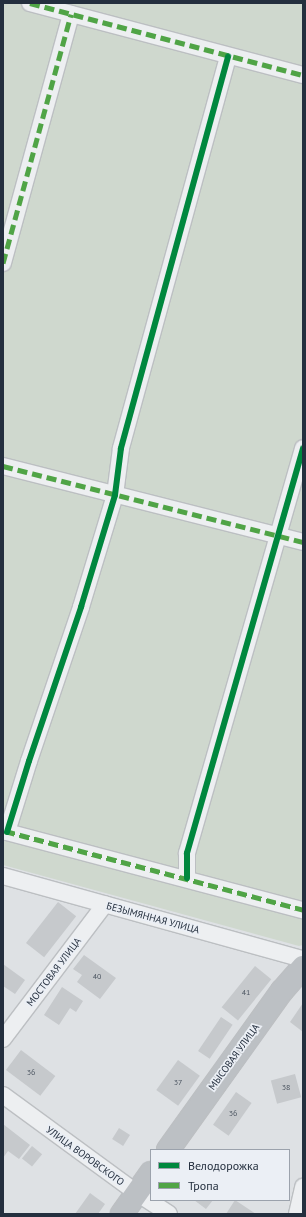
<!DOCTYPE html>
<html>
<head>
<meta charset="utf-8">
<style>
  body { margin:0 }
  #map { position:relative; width:306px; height:1217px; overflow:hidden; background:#dee1e4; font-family:"PT Sans",sans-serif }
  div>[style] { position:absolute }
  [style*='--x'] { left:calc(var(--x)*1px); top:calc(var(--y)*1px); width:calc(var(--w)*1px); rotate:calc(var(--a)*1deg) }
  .green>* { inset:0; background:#cfd8ce }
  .building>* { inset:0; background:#c6c9cc; transform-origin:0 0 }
  .roads { filter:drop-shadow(1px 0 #bcbfc2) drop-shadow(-1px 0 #bcbfc2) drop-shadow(0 1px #bcbfc2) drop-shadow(0 -1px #bcbfc2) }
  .street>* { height:16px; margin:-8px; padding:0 8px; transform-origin:8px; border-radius:8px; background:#edeff1 }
  .secondary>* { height:22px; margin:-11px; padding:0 11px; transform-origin:11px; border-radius:11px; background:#bcc0c4 }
  .quiet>* { height:5px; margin-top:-2.5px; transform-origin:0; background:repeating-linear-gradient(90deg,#50a446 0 10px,transparent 0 15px) }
  .cycleway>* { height:6px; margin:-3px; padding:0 3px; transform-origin:3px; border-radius:3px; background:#00873e }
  span { translate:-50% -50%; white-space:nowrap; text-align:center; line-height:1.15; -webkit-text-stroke:3.5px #ebeff5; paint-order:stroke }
  .number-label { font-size:8px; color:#4d5662 }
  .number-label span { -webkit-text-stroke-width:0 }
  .street-label { font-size:10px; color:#242f3e }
  .frame { position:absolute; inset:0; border:4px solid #242f3e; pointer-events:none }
  .legend { position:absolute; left:150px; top:1149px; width:140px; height:52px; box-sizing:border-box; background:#ebeff5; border:1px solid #9ba2ac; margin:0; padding:5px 7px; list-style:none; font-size:12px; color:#242f3e }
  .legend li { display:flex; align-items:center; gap:8px; height:20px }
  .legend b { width:20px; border:1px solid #9ba2ac }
</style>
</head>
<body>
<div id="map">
  <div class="green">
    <i style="clip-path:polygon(3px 3px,303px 3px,303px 945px,299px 946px,3px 865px)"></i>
  </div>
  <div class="building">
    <i style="left:58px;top:902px;width:23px;height:52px;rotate:38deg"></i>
    <i style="clip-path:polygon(84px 955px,116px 978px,100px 999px,77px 982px,82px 975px,73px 969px)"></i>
    <i style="clip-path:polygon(3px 964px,25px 980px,15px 994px,3px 986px)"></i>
    <i style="left:255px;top:966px;width:21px;height:53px;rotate:39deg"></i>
    <i style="clip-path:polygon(62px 987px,83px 1001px,76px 1012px,70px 1008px,59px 1025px,44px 1015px)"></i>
    <i style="clip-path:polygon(303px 1003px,303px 1032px,290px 1022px)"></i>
    <i style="left:221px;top:1017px;width:14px;height:41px;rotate:34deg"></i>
    <i style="left:21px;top:1050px;width:43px;height:25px;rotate:37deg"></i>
    <i style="left:178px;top:1060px;width:27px;height:37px;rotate:36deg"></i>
    <i style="left:295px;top:1074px;width:24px;height:25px;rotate:75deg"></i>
    <i style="left:236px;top:1092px;width:19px;height:40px;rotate:35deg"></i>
    <i style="clip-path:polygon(3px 1124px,30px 1145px,19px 1159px,8px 1151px,3px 1158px)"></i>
    <i style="left:119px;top:1128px;width:13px;height:13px;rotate:32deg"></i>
    <i style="left:32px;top:1146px;width:13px;height:16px;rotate:39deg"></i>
    <i style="clip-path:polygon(90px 1193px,105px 1204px,98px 1214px,75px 1214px)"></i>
    <i style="clip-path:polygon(194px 1200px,213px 1200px,206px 1209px)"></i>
    <i style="clip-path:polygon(235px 1200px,256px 1214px,226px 1214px)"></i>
  </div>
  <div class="roads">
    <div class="street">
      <i style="--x:30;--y:3;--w:282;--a:14.8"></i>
      <i style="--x:3;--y:263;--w:258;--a:-74.7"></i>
      <i style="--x:3;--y:466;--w:309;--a:14.2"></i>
      <i style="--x:3;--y:831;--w:310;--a:14.8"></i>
      <i style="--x:7;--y:832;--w:74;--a:-72.8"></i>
      <i style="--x:29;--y:761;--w:163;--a:-71.3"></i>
      <i style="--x:81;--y:607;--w:117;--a:-73.1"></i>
      <i style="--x:115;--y:495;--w:47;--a:-82.7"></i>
      <i style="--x:121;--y:448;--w:406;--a:-74.7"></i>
      <i style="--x:3;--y:876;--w:311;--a:15.5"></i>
      <i style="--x:187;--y:878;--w:25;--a:-90"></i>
      <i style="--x:187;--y:853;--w:421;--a:-74"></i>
      <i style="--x:3;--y:1039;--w:169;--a:-52.9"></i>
      <i style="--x:3;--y:1095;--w:166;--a:36.2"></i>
      <i style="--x:137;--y:1193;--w:38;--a:33"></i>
      <i style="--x:297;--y:1214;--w:28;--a:-77"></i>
    </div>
    <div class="secondary">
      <i style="--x:168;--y:1150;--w:196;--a:-54.4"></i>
      <i style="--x:282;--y:991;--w:32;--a:-49"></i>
      <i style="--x:122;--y:1214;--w:50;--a:-54.7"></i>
    </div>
  </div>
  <div class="quiet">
    <i style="--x:30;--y:3;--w:282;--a:14.8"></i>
    <i style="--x:3;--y:263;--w:258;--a:-74.7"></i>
    <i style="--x:3;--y:466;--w:309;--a:14.2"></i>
    <i style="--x:5;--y:831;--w:308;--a:14.8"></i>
  </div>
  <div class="cycleway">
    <i style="--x:7;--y:832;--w:74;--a:-72.8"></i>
    <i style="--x:29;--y:761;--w:163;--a:-71.3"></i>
    <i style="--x:81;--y:607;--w:117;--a:-73.1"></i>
    <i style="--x:115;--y:495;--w:47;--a:-82.7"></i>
    <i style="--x:121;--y:448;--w:406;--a:-74.7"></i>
    <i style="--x:187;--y:878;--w:25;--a:-90"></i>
    <i style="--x:187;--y:853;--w:421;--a:-74"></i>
  </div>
  <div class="number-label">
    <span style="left:97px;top:977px">40</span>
    <span style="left:246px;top:993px">41</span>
    <span style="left:31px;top:1073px">36</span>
    <span style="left:178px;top:1083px">37</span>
    <span style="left:286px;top:1088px">38</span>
    <span style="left:233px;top:1114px">36</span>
  </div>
  <div class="street-label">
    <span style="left:153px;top:918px;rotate:15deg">БЕЗЫМЯННАЯ УЛИЦА</span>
    <span style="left:54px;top:972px;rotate:-53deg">МОСТОВАЯ УЛИЦА</span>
    <span style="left:234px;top:1057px;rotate:-54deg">МЫСОВАЯ УЛИЦА</span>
    <span style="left:85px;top:1156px;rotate:36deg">УЛИЦА ВОРОВСКОГО</span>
  </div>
  <div class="frame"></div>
  <ul class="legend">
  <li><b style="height:5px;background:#00873e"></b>Велодорожка</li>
  <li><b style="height:5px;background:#50a446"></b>Тропа</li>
  </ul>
</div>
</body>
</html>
